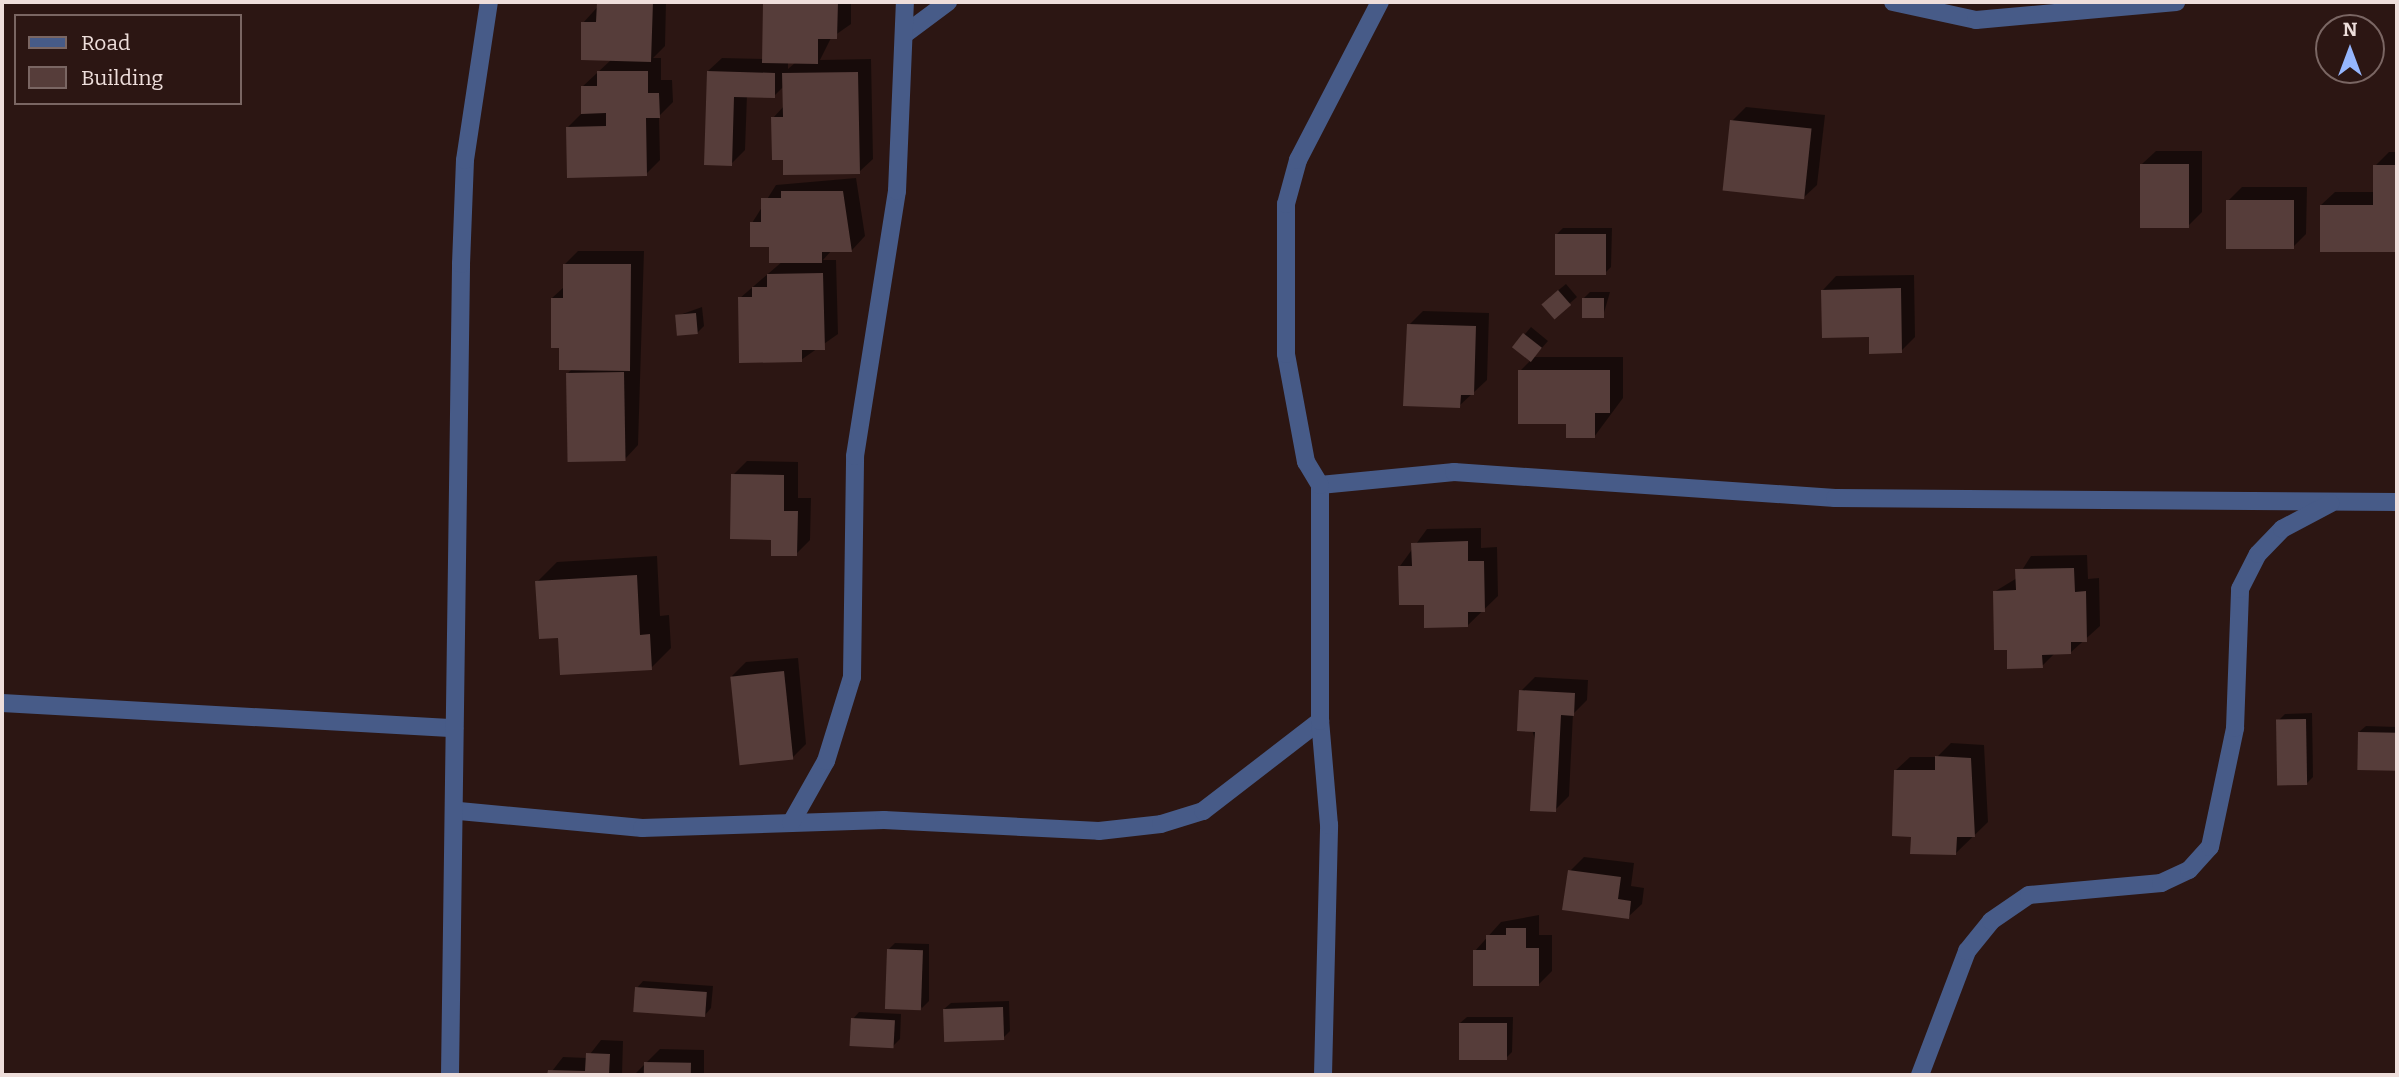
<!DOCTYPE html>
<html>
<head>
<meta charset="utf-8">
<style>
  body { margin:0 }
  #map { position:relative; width:2399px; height:1077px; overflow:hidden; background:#2c1613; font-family:Bitter,serif }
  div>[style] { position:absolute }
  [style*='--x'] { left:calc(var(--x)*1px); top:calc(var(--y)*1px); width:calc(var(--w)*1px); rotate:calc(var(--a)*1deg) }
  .shadow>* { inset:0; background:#0007 }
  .building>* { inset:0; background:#563d3a; transform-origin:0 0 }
  .minor>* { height:18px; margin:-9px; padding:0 9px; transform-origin:9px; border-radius:9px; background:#475b88 }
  span { translate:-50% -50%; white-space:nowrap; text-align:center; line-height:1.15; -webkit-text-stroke:7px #2c1613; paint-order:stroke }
  .frame { position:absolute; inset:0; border:4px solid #eededb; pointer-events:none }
  .legend { position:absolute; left:14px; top:14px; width:228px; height:91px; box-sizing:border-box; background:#2c1613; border:2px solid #7a6663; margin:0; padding:9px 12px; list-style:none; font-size:21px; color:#eededb }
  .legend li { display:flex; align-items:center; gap:14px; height:35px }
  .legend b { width:35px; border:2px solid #7a6663 }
  .north { position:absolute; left:2315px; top:14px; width:70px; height:70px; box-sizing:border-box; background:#2c1613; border:2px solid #7a6663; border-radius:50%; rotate:0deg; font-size:19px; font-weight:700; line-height:28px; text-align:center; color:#eededb }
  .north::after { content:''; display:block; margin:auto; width:24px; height:32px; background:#96b6fd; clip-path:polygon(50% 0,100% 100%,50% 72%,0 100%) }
</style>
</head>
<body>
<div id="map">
  <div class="shadow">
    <i style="clip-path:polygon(602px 2px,666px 2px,665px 46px,653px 58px,661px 58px,661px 80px,672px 80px,673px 102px,659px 116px,660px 160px,646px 174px,568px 127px,583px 112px,582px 87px,612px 59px,583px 23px)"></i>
    <i style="clip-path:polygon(evenodd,765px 2px,851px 2px,851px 24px,831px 38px,820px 60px,871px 59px,873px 159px,859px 172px,785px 158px,773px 118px,784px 106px,784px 86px,774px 96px,747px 95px,745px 150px,731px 164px,708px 71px,722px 58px,764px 59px,765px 2px,788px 62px,796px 62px,788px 69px,788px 62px)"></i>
    <i style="clip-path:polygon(1746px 107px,1825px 115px,1817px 185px,1803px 198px,1732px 121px)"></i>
    <i style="clip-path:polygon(2156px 151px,2202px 151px,2202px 212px,2188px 226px,2142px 164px)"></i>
    <i style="clip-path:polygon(2389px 152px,2397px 152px,2397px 251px,2321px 251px,2321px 205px,2335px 192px,2375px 192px,2375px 166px)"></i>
    <i style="clip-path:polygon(856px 178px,865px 236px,852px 250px,832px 250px,823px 260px,836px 260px,838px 334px,801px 360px,740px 298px,783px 261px,752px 223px,776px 185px)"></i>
    <i style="clip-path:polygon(2242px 187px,2307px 187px,2306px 234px,2292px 248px,2228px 201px)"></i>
    <i style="clip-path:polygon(1563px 228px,1612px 228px,1611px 267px,1604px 274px,1557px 234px)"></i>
    <i style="clip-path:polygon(578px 251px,644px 251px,638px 445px,625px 459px,567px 374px,573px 368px,561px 346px,552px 298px,564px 287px,564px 265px)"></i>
    <i style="clip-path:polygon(1914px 275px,1915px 337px,1901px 351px,1870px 335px,1823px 290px,1836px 276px)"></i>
    <i style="clip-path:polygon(1566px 284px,1577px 297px,1554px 317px,1550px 297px)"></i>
    <i style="clip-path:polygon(1590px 292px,1610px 292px,1603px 316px,1584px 298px)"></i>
    <i style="clip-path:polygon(702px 307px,704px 326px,697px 333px,677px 316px)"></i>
    <i style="clip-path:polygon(1423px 311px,1489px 313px,1487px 380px,1459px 406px,1409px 325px)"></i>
    <i style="clip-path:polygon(1531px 327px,1548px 341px,1534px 357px,1623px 357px,1623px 398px,1594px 437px,1568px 422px,1520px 371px,1532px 359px,1514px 347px)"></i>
    <i style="clip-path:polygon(747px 461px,798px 462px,798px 498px,811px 498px,810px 540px,796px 554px,773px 538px,733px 475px)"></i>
    <i style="clip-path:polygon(1481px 528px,1481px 548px,1497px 547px,1498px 596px,1468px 625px,1425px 603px,1400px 566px,1427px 529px)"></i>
    <i style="clip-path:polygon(2087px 555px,2088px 579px,2099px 578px,2100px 626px,2070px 653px,2055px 653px,2042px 666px,2009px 648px,1994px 592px,2017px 578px,2031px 556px)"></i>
    <i style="clip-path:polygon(657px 556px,660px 616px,669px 615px,671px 648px,651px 668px,560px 636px,537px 582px,557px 562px)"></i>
    <i style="clip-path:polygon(798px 658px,806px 744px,792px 758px,732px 676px,746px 662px)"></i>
    <i style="clip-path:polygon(1535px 677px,1588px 680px,1587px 700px,1573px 714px,1569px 796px,1555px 810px,1521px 691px)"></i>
    <i style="clip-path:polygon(2312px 713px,2313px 777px,2306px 784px,2278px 721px,2285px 714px)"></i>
    <i style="clip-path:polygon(2366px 726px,2397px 727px,2397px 769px,2358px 768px,2359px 732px)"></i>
    <i style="clip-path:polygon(1951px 743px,1984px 745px,1988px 822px,1955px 854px,1913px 835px,1896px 770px,1910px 757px,1937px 757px)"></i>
    <i style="clip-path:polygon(1584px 857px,1634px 863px,1631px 886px,1644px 888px,1642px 904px,1628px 917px,1570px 871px)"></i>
    <i style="clip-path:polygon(1539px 915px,1539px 935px,1552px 935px,1552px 971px,1538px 985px,1475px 951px,1501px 922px)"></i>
    <i style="clip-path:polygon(895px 943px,929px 944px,929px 1001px,922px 1008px,888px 950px)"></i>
    <i style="clip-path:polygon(643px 981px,713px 986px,711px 1008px,705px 1015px,637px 988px)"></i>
    <i style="clip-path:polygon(1009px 1001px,1010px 1031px,1003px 1038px,944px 1009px,951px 1003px)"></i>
    <i style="clip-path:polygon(859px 1012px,901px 1014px,900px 1039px,893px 1046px,853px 1019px)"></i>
    <i style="clip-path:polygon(1467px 1017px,1513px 1017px,1512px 1052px,1506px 1058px,1460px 1023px)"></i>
    <i style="clip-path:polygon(601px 1040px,623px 1041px,622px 1075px,549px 1075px,563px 1057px,587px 1058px)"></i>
    <i style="clip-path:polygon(660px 1049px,704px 1050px,704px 1075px,634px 1075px)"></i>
    <i style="clip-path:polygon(1068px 1073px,1139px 1074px,1139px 1075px,1066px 1075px)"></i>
  </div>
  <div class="building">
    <i style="clip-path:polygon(597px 2px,653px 2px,651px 62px,581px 60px,581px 22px,596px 22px)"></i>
    <i style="clip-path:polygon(763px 2px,838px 2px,837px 39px,818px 39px,818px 64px,762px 63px)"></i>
    <i style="clip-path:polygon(597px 71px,648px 71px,648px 93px,659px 93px,660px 118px,646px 118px,647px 176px,567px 178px,566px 127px,606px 126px,606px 113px,581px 114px,581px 86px,597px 86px)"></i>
    <i style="clip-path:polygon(707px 71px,775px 73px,775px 98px,734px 97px,732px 166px,704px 165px)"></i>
    <i style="clip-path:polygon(858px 72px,860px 174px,783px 175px,783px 160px,772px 160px,771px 117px,783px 117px,782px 73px)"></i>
    <i style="left:1730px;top:120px;width:82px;height:71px;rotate:6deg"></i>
    <i style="left:2140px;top:164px;width:49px;height:64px"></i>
    <i style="clip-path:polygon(2373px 165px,2397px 165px,2397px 252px,2320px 252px,2320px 205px,2373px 205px)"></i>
    <i style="clip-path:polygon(781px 191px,843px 191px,852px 252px,822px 252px,822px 263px,769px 263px,769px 247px,750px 247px,750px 222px,761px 222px,761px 198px,781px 198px)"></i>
    <i style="left:2226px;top:200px;width:68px;height:49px"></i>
    <i style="left:1555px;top:234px;width:51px;height:41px"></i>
    <i style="clip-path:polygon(563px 264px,631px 264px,630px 371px,559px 370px,559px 348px,551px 348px,551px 298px,563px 298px)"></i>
    <i style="clip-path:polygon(823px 273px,825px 350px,802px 350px,802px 362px,739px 363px,738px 297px,752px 297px,752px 287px,767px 287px,767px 274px)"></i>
    <i style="clip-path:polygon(1901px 288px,1902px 353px,1869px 354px,1869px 337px,1822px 338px,1821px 290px)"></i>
    <i style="left:1558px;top:290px;width:20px;height:22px;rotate:49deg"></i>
    <i style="left:1582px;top:298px;width:22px;height:20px"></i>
    <i style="left:696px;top:313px;width:21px;height:21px;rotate:85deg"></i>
    <i style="clip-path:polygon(1407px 324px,1476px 326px,1474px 395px,1461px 395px,1460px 408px,1403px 406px)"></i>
    <i style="left:1523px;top:333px;width:24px;height:18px;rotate:38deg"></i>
    <i style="clip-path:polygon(1518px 370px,1610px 370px,1610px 413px,1595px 413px,1595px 438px,1566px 438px,1566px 424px,1518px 424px)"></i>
    <i style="left:624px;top:372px;width:89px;height:58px;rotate:89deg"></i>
    <i style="clip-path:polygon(731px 474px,784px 475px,784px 511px,798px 511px,797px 556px,771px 556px,771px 540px,730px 539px)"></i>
    <i style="clip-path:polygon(1468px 541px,1468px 561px,1484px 561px,1485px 612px,1468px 612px,1468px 627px,1424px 628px,1424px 605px,1399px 605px,1398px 566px,1412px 566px,1411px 543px)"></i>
    <i style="clip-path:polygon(2074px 568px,2075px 592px,2086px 591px,2087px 642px,2071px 642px,2071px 654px,2042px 655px,2043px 668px,2007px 669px,2007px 650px,1994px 650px,1993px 591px,2016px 590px,2015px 569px)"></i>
    <i style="clip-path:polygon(637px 575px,640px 635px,650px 634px,652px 670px,560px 675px,558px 638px,539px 639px,535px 581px)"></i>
    <i style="left:784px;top:671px;width:89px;height:54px;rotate:84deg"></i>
    <i style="clip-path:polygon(1519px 690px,1575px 693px,1574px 716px,1561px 715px,1556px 812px,1530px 811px,1535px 732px,1517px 731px)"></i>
    <i style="left:2306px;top:719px;width:66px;height:30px;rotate:89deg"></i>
    <i style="left:2358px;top:732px;width:39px;height:38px;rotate:1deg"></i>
    <i style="clip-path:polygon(1935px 756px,1971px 758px,1975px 837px,1957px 837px,1956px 855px,1910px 854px,1911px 837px,1892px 836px,1894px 770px,1935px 770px)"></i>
    <i style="clip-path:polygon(1568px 870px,1621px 877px,1618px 899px,1631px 901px,1629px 919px,1562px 910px)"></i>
    <i style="clip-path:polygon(1506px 928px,1526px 928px,1526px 948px,1539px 948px,1539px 986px,1473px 986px,1473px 950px,1486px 950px,1486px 935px,1506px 935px)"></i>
    <i style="left:887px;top:949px;width:36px;height:60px;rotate:2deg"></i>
    <i style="left:635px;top:987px;width:72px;height:25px;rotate:4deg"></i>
    <i style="left:1003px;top:1007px;width:33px;height:60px;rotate:88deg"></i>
    <i style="left:851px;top:1018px;width:44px;height:28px;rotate:3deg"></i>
    <i style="left:1459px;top:1023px;width:48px;height:37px"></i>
    <i style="clip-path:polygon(586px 1053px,610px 1054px,609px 1075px,547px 1075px,548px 1070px,585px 1071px)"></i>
    <i style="left:644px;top:1062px;width:47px;height:13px;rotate:1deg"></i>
  </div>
  <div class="minor">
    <i style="--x:1893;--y:2;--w:85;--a:12.2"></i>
    <i style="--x:1976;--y:20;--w:201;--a:-5.1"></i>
    <i style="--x:905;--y:34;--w:54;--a:-36.7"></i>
    <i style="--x:1320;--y:485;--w:135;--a:-5.5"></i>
    <i style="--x:1454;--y:472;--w:382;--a:3.9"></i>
    <i style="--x:1835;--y:498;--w:562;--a:0.41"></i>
    <i style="--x:2;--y:703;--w:453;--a:3.2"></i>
    <i style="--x:459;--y:811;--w:184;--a:5.3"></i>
    <i style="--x:642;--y:828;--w:242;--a:-1.9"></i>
    <i style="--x:884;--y:820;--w:215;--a:2.9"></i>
    <i style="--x:1099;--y:831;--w:62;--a:-6.4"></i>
    <i style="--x:1161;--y:824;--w:44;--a:-17.2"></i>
    <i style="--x:1203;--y:811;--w:148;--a:-37.6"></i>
    <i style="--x:791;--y:823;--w:71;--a:-60.6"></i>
    <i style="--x:826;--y:761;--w:88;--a:-72.8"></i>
    <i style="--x:852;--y:677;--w:221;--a:-89.2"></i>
    <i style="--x:855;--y:456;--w:268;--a:-81"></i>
    <i style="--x:897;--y:191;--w:189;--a:-87.6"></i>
    <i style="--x:450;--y:1075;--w:811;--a:-89.22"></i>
    <i style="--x:461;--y:264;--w:104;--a:-87.8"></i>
    <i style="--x:465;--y:160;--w:160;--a:-81.4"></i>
    <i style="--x:1323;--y:1075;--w:250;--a:-88.6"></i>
    <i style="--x:1329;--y:825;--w:104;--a:-94.9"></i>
    <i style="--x:1320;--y:721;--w:236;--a:-90"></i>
    <i style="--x:1320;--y:485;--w:27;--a:-121"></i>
    <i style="--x:1306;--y:462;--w:110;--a:-100.5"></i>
    <i style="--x:1286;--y:354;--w:150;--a:-90"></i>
    <i style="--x:1286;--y:204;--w:46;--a:-74.7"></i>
    <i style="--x:1298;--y:160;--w:178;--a:-62.6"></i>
    <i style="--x:1920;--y:1075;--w:133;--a:-69.2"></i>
    <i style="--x:1967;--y:951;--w:38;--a:-51"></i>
    <i style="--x:1991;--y:921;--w:46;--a:-34.4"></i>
    <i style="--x:2029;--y:895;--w:133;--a:-5.2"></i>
    <i style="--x:2161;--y:883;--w:31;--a:-25"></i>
    <i style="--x:2189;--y:870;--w:31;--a:-48"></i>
    <i style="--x:2210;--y:847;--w:122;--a:-78.1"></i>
    <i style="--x:2235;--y:728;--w:139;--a:-87.9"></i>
    <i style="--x:2240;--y:589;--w:39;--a:-63"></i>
    <i style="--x:2258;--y:554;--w:35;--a:-46"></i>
    <i style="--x:2282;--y:529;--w:55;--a:-28"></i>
  </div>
  <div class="frame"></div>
  <ul class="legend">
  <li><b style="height:9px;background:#475b88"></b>Road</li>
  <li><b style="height:19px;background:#563d3a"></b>Building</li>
  </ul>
  <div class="north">N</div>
</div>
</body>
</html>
